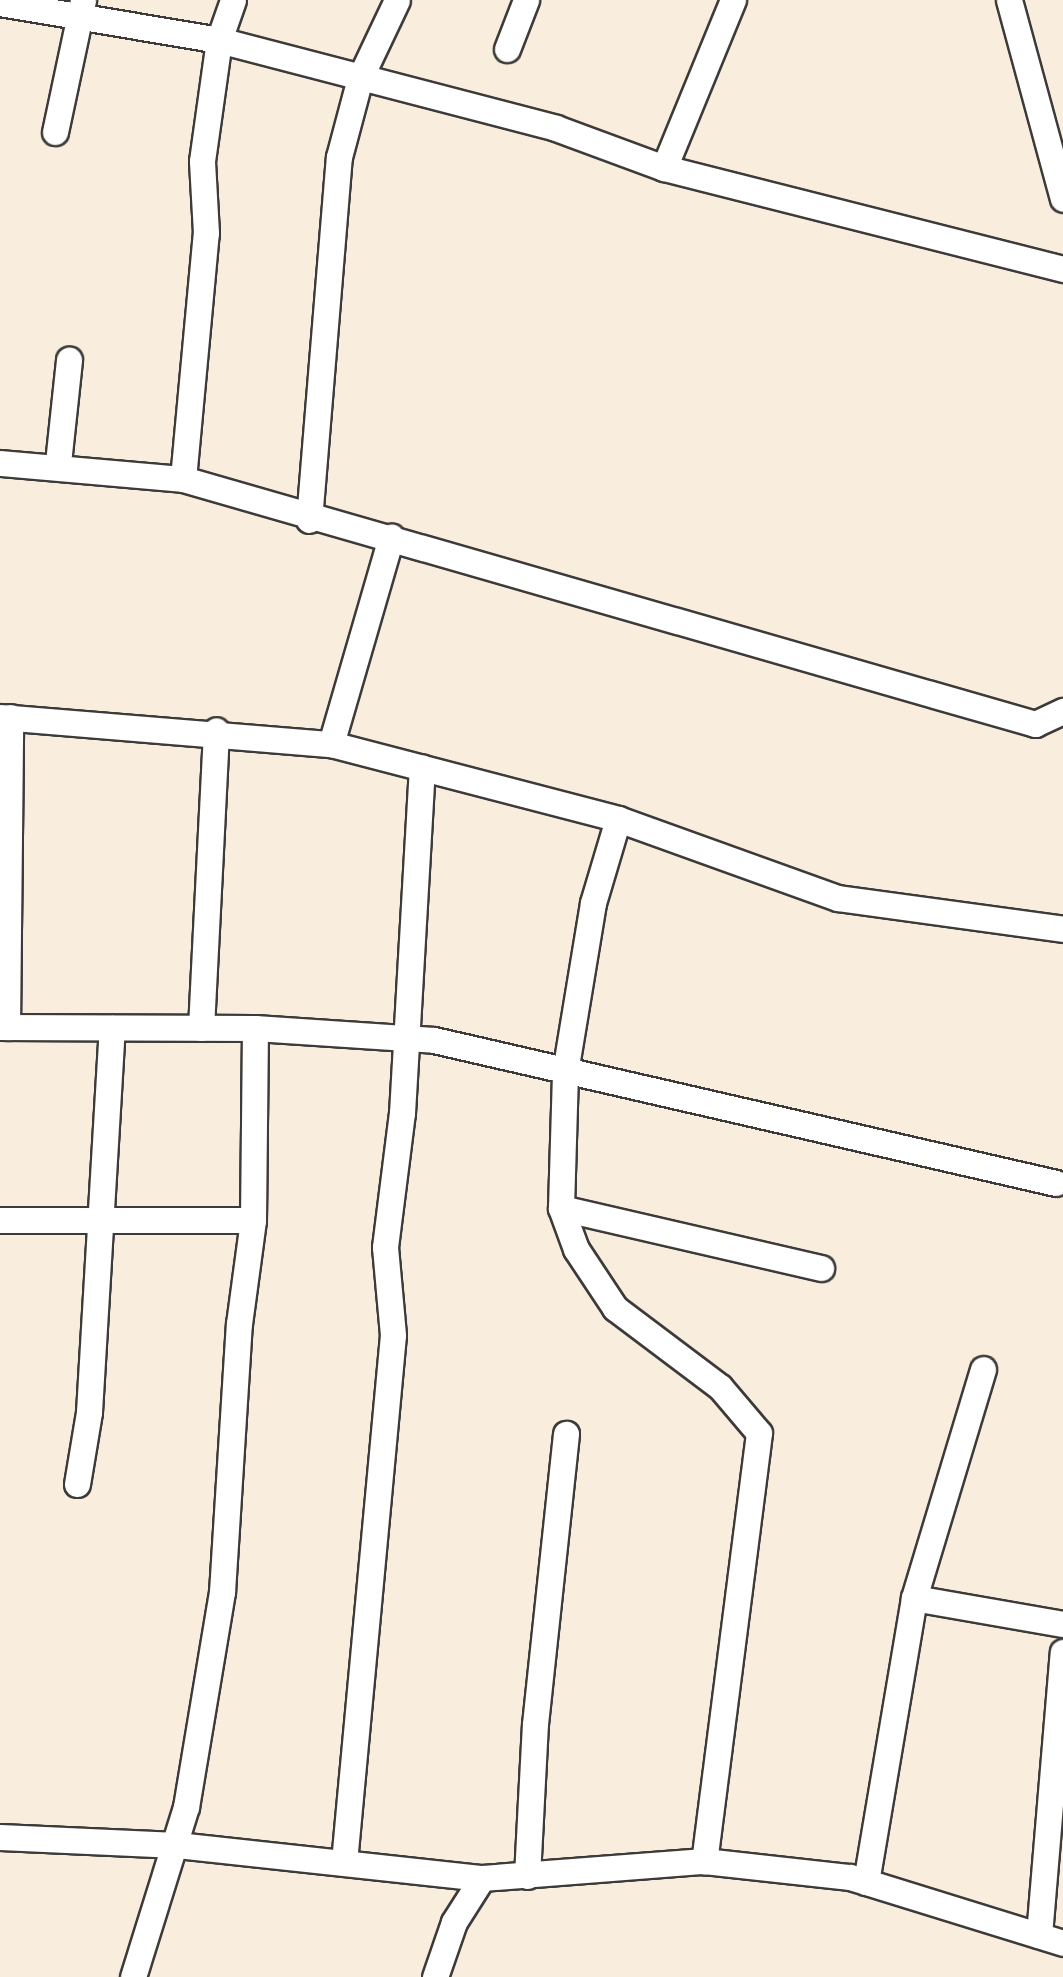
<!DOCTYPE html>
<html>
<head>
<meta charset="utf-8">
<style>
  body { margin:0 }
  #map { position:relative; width:1063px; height:1977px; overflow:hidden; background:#f9eddd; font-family:"Indie Flower",sans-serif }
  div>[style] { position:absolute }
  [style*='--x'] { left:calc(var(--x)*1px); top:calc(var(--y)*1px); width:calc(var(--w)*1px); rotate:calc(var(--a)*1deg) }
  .roads { filter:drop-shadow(2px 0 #3d3b39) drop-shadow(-2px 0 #3d3b39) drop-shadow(0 2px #3d3b39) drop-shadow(0 -2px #3d3b39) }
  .minor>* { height:25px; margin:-12.5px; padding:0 12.5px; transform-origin:12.5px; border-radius:12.5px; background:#fff }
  span { translate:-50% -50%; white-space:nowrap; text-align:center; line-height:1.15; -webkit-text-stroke:8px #fdfcf7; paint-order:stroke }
</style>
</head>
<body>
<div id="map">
  <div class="roads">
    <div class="minor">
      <i style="--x:1009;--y:0;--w:206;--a:74.8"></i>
      <i style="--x:0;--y:3;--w:222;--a:9.6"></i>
      <i style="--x:219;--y:40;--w:348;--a:14.6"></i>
      <i style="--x:556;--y:128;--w:115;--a:20.3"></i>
      <i style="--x:664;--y:168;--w:412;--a:14.2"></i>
      <i style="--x:507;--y:49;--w:53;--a:-68.8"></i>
      <i style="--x:55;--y:132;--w:135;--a:-78"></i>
      <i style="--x:664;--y:168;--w:182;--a:-67.7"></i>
      <i style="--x:0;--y:463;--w:184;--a:5"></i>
      <i style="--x:183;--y:479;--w:887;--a:16.04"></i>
      <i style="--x:1035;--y:724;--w:31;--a:-25"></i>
      <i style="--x:58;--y:463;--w:104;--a:-83.9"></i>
      <i style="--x:183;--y:479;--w:247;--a:-84.7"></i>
      <i style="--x:206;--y:233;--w:72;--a:-93.2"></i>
      <i style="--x:202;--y:161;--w:122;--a:-82"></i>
      <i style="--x:219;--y:40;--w:42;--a:-70.7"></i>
      <i style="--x:309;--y:520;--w:364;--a:-85.3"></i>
      <i style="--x:339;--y:157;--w:82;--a:-75.1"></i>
      <i style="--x:360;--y:78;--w:86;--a:-64.6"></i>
      <i style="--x:0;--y:717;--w:332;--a:4.7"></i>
      <i style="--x:331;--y:744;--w:297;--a:14.6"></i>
      <i style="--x:618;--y:819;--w:234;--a:19.8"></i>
      <i style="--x:838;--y:898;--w:227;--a:7.8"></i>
      <i style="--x:331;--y:744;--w:216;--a:-73.8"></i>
      <i style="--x:618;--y:819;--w:88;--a:106.6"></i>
      <i style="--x:593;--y:903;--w:172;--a:99.4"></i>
      <i style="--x:565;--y:1073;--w:135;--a:91.7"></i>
      <i style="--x:561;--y:1208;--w:44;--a:69.9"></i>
      <i style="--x:576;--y:1249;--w:71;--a:56.5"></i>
      <i style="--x:615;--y:1308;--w:131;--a:37"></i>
      <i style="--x:720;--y:1387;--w:60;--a:49.7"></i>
      <i style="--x:759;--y:1433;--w:432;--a:97.3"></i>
      <i style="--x:0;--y:1027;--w:255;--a:0.2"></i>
      <i style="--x:255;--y:1028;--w:179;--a:3.8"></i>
      <i style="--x:434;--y:1040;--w:638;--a:12.95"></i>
      <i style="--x:7;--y:1027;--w:310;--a:-89.4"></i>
      <i style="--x:201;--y:1028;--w:298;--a:-87.1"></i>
      <i style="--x:561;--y:1208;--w:267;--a:13"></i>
      <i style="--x:0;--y:1220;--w:253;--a:0"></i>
      <i style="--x:77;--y:1484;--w:73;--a:-80.5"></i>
      <i style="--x:89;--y:1412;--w:385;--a:-86.6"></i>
      <i style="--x:914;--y:1598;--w:151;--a:9.9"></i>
      <i style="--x:0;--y:1837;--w:177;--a:2.6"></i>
      <i style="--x:177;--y:1845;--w:307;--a:6.2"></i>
      <i style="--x:482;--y:1878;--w:223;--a:-4.4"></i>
      <i style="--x:704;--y:1861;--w:147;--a:6.3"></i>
      <i style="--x:850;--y:1877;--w:223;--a:17.2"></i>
      <i style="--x:344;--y:1862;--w:529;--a:-84.69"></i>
      <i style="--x:393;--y:1335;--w:88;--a:-95.2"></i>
      <i style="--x:385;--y:1247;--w:135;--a:-82.8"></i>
      <i style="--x:402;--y:1113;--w:346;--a:-86.7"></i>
      <i style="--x:527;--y:1876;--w:152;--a:-87"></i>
      <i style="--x:535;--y:1724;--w:292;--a:-83.9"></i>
      <i style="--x:866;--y:1882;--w:288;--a:-80.4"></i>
      <i style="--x:914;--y:1598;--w:239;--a:-73.2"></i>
      <i style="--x:1039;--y:1935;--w:284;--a:-85.2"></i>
      <i style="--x:133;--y:1977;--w:178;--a:-72.7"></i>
      <i style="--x:186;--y:1807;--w:218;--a:-80.5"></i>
      <i style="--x:222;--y:1592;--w:269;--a:-86.4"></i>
      <i style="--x:239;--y:1324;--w:105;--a:-82.3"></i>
      <i style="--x:253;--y:1220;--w:192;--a:-89.4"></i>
      <i style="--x:435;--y:1977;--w:58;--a:-70.9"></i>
      <i style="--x:454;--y:1922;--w:52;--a:-57.5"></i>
    </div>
  </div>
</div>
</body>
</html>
